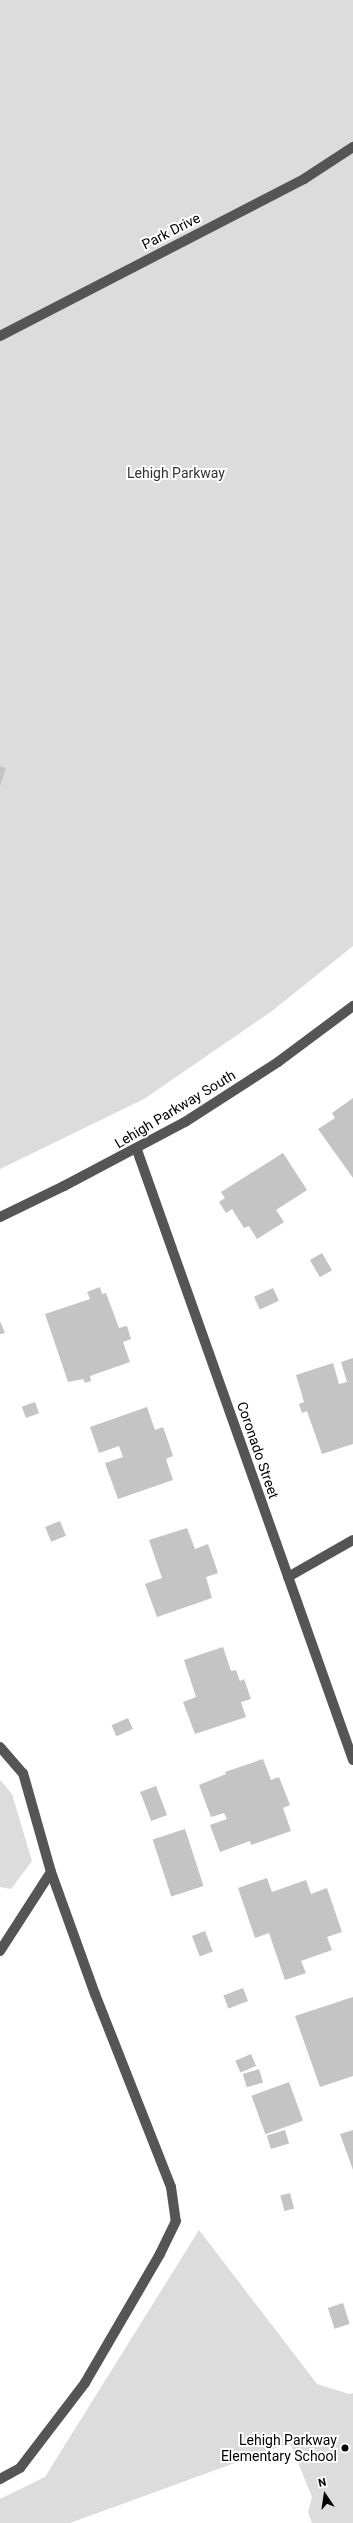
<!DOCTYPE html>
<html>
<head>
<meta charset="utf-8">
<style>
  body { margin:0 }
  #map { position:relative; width:353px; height:2523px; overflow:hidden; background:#fff; font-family:Roboto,sans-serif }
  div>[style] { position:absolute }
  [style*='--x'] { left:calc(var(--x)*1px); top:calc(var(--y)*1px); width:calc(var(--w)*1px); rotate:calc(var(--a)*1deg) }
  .green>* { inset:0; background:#dcdcdc }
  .building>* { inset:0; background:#c4c4c4; transform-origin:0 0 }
  .minor>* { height:10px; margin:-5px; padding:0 5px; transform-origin:5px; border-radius:5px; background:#555 }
  .dots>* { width:11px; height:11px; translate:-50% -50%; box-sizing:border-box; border:2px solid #fff; border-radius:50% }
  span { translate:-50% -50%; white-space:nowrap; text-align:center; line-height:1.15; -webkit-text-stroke:4px #fff; paint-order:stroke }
  .street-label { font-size:14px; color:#000 }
  .park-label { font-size:14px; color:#333 }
  .poi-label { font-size:14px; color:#000 }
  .right { translate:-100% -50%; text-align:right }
  .north { position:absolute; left:305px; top:2475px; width:40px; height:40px; -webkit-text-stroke:3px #fff; paint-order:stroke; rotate:347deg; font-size:11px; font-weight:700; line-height:16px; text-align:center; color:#000 }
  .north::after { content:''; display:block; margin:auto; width:14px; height:18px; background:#000; clip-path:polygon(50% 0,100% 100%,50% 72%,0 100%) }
</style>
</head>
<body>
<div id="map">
  <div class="green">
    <i style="clip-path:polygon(0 0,353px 0,353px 946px,272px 1011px,144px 1099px,0 1169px)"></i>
    <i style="clip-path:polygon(0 1780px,12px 1794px,32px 1861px,11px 1889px,0 1887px)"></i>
    <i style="clip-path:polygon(199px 2230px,317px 2384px,349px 2394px,353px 2393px,353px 2523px,312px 2523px,308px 2512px,312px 2497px,290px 2443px,70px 2523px,0 2523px,0 2499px,45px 2477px)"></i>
  </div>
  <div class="building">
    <i style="clip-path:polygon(0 766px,6px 768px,0 786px)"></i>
    <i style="clip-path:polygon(353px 1098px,353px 1178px,318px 1129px,335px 1118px,332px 1113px)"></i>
    <i style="clip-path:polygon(283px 1153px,307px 1190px,276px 1210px,284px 1222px,257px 1239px,249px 1226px,244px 1228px,232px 1209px,226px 1213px,219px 1202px,225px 1198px,221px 1192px)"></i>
    <i style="left:322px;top:1253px;width:20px;height:14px;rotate:60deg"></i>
    <i style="clip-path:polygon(100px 1287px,102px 1294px,106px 1293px,119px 1328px,127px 1326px,131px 1339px,123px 1342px,130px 1362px,90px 1376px,91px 1381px,85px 1383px,83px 1379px,68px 1382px,45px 1314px,90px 1299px,87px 1292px)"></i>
    <i style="left:273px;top:1288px;width:14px;height:21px;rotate:65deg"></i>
    <i style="clip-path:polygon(0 1321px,5px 1333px,0 1334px)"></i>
    <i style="clip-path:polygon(353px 1358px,353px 1444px,322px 1454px,307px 1411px,302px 1413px,299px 1404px,304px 1402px,296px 1375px,333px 1363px,339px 1384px,347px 1382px,341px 1362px)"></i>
    <i style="left:35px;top:1402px;width:12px;height:14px;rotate:70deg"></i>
    <i style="clip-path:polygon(147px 1407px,155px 1430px,163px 1427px,168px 1441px,173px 1456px,166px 1459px,173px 1480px,118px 1499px,105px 1463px,123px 1457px,119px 1446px,99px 1453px,90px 1427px)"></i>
    <i style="left:60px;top:1521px;width:16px;height:16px;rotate:68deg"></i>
    <i style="clip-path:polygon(187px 1528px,195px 1549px,208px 1544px,213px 1558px,218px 1573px,206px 1577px,212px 1598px,157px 1617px,145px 1584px,162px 1578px,149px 1540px)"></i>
    <i style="clip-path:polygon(223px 1647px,231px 1671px,236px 1670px,240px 1681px,244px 1679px,251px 1699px,241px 1702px,246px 1717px,195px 1734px,183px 1702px,196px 1697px,184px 1660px)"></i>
    <i style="left:128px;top:1718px;width:12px;height:18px;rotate:66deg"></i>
    <i style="clip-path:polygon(263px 1759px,271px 1780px,279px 1777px,290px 1805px,283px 1808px,291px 1831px,251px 1845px,250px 1841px,220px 1852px,210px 1825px,227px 1819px,224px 1813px,211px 1817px,199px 1785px,226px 1774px,225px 1772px)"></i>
    <i style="left:156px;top:1786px;width:31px;height:17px;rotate:69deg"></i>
    <i style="left:185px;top:1829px;width:60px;height:34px;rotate:72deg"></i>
    <i style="clip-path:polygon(267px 1878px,272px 1892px,306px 1880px,311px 1894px,327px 1888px,342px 1932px,327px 1937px,332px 1950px,301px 1961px,306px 1973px,285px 1980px,269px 1933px,255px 1938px,238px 1888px)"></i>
    <i style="left:205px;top:1931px;width:22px;height:14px;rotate:69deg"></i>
    <i style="left:243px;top:1988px;width:14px;height:21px;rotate:69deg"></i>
    <i style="clip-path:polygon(353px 1997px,353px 2076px,320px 2087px,295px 2016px)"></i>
    <i style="left:251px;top:2054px;width:13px;height:17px;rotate:67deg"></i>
    <i style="left:259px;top:2069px;width:14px;height:17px;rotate:73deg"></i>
    <i style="left:289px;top:2082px;width:41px;height:40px;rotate:70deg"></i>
    <i style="left:285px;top:2130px;width:14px;height:19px;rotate:73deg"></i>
    <i style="clip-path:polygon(353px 2130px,353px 2170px,340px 2134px)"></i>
    <i style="left:290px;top:2193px;width:16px;height:10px;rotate:75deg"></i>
    <i style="left:343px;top:2303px;width:22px;height:16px;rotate:72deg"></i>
  </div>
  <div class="minor">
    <i style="--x:0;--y:336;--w:342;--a:-27.3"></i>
    <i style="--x:304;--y:179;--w:59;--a:-33.1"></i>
    <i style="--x:137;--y:1150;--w:647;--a:70.5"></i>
    <i style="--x:0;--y:1217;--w:71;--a:-25.8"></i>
    <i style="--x:64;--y:1186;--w:137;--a:-27.9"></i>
    <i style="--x:185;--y:1122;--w:111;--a:-32.8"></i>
    <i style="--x:278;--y:1062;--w:94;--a:-36.7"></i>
    <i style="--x:288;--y:1577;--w:75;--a:-29.6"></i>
    <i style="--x:0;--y:1747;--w:35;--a:49"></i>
    <i style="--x:23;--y:1773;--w:103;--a:74.2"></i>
    <i style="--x:51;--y:1872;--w:130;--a:70.2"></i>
    <i style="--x:95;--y:1994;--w:207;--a:68.5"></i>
    <i style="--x:171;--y:2187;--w:34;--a:82"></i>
    <i style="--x:176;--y:2221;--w:37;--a:116"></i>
    <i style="--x:160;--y:2254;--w:149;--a:120.2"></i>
    <i style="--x:85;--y:2383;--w:107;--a:127.4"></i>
    <i style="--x:20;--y:2468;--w:23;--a:151"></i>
    <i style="--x:0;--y:1951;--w:94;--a:-57.2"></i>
  </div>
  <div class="dots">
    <i style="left:345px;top:2448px;background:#000"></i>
  </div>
  <div class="street-label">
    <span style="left:171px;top:231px;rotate:-27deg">Park Drive</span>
    <span style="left:175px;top:1109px;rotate:-31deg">Lehigh Parkway South</span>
    <span style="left:258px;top:1450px;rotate:71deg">Coronado Street</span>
  </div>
  <div class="park-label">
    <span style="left:176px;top:473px">Lehigh Parkway</span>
  </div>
  <div class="poi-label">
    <span class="right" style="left:337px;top:2448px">Lehigh Parkway<br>Elementary School</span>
  </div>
  <div class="north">N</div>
</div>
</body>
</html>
